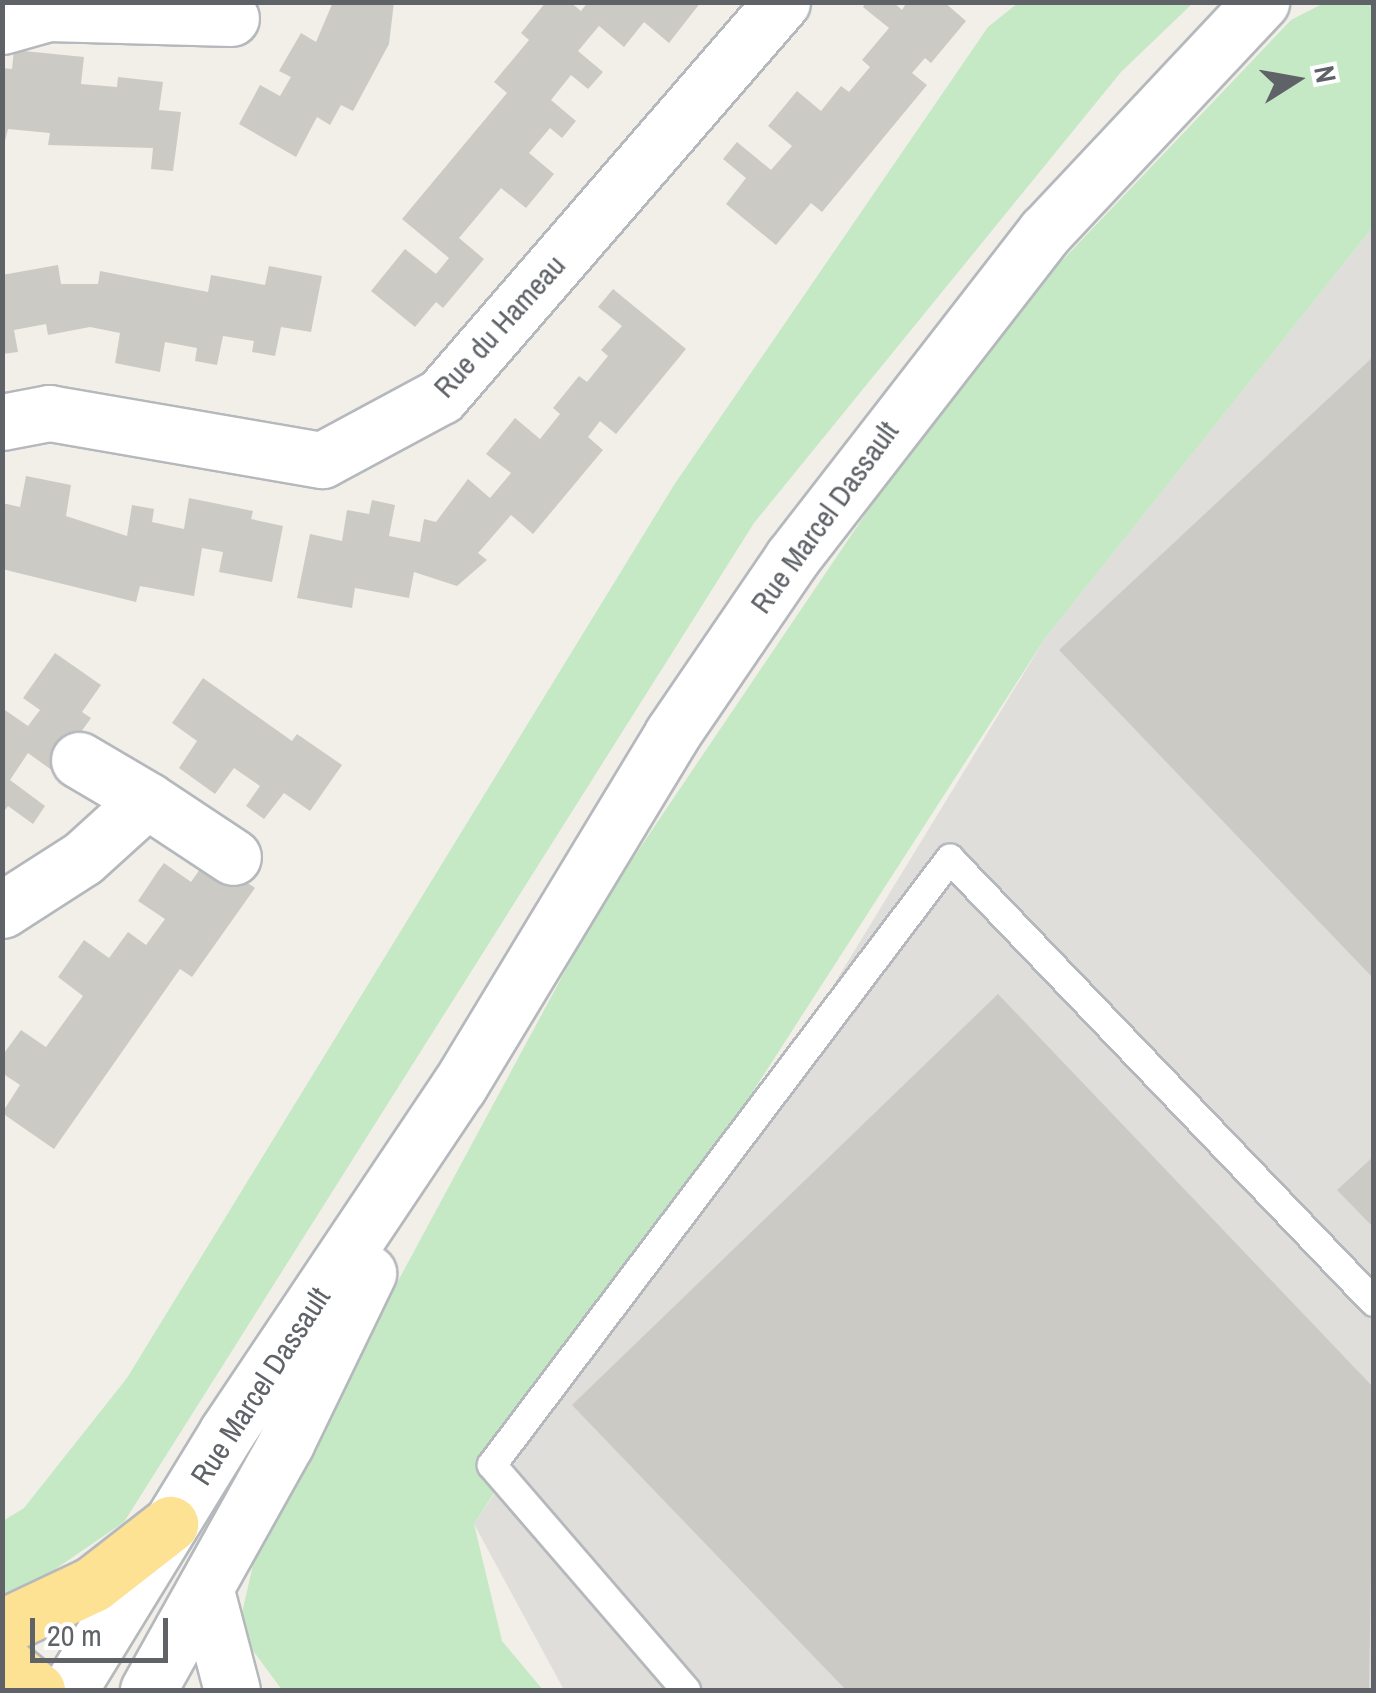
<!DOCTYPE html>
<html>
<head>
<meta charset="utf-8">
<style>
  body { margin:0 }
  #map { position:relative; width:1376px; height:1693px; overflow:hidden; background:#f1efe8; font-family:"Archivo Narrow",sans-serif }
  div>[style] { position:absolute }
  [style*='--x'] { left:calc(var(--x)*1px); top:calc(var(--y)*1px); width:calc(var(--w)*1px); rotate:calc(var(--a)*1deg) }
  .industrial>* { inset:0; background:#e0deda }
  .green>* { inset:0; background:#c5e8c5 }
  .building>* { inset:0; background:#cccac5 }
  .roads { filter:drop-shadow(2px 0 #b5b8bc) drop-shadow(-2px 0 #b5b8bc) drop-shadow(0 2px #b5b8bc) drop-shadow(0 -2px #b5b8bc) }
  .lane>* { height:28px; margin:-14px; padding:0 14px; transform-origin:14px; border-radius:14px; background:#fff }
  .street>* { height:55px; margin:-27.5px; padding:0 27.5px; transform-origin:27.5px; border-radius:27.5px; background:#fff }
  .secondary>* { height:55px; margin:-27.5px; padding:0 27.5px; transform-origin:27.5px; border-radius:27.5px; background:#fff }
  .highway>* { height:55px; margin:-27.5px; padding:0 27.5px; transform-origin:27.5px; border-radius:27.5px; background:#fde293 }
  span { translate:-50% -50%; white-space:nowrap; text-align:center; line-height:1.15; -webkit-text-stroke:9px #fff; paint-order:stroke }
  .street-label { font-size:30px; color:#5f6368 }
  .frame { position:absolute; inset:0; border:5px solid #5f6368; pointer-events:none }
  .north { position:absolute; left:1246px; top:30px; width:100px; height:100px; -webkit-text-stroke:8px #fff; paint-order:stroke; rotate:79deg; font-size:28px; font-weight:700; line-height:40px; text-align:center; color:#5f6368 }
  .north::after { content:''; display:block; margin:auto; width:35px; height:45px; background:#5f6368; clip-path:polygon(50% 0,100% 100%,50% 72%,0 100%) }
  .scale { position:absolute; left:30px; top:1618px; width:138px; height:45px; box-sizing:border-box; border:5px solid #5f6368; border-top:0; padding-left:12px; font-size:30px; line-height:35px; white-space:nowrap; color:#5f6368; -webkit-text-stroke:8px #fff; paint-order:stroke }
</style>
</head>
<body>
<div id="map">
  <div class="industrial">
    <i style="clip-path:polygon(1373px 227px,1373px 1690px,564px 1690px,474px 1524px,806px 1030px,1046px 637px)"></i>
  </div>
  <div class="green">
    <i style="clip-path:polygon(1018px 3px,1193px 3px,1121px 72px,754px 523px,124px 1522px,3px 1605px,3px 1521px,24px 1508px,127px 1378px,674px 485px,988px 27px)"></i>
    <i style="clip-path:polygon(1324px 3px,1373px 3px,1373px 227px,1046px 637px,474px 1524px,502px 1641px,543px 1690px,282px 1690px,251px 1648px,241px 1617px,259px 1539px,598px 910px,975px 352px,1291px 20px)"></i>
  </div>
  <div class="building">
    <i style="clip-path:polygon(333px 2px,394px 2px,389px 44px,353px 111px,341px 105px,330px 125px,317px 117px,296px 157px,239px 124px,260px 85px,280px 96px,291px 77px,279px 71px,301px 33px,316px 42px)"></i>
    <i style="clip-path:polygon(546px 2px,570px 2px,581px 11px,588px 2px,701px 2px,669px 43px,644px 22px,624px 47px,599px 26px,578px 51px,603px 72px,588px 89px,571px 75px,551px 100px,576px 121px,562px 138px,550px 128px,529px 153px,554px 174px,526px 208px,501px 188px,459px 238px,484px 259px,443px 308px,436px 302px,415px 327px,371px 291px,405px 249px,436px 274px,449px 258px,402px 219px,507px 93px,494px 82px,529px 40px,521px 33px)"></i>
    <i style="clip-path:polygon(866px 2px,893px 2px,902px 10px,907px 2px,944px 2px,966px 21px,931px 63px,925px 58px,912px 73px,927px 85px,822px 212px,811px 203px,776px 245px,726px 204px,746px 178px,723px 159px,737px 142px,771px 170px,792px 146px,768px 126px,797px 91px,821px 111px,841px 86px,849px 92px,870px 67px,862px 60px,889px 28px,863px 7px)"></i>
    <i style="clip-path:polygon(14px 50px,84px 57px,81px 84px,117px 87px,118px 77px,163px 82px,159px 110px,181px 112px,173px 171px,151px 169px,153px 148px,48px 145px,50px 133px,8px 129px,2px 153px,2px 68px,12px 69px)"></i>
    <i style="clip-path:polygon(58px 265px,61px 284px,98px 284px,100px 271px,208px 292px,211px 275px,265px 285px,269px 266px,322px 276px,311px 332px,281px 327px,275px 356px,252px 352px,254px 341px,223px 336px,217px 365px,195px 361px,197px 348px,165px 342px,160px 372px,115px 363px,120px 333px,90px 327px,48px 335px,46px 324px,14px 330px,18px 352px,2px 354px,2px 275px)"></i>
    <i style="clip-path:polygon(613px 289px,686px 349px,616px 434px,600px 421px,588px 437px,603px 450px,533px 534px,511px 515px,478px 553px,487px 560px,457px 586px,414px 572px,409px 598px,355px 588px,352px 608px,297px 598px,310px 534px,342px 541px,347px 510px,369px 514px,372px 500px,395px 505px,389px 536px,420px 542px,424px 519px,436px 522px,468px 479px,490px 498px,511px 473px,486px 454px,515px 418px,540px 439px,560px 414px,553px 408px,579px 376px,587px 382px,608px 356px,601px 350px,622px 326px,598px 307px)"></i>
    <i style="clip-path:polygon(1374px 356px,1374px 979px,1059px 650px)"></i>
    <i style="clip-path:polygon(26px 476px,71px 485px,66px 516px,127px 536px,132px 505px,154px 509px,152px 522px,184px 529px,189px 498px,253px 511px,251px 519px,283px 526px,272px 582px,219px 572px,223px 552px,202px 548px,194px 596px,140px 586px,136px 602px,2px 569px,2px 503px,20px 507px)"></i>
    <i style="clip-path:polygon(55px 653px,101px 685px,82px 712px,91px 718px,53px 771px,28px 753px,10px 780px,45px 806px,33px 824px,8px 806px,2px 814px,2px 708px,28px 726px,40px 710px,23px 698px)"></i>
    <i style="clip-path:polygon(203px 678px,292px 741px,297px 734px,342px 765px,310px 811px,284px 793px,264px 819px,246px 806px,260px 786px,234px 768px,215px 794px,179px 768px,197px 741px,172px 723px)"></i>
    <i style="clip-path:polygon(209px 856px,255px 888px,192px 977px,180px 969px,54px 1149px,2px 1113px,20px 1085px,2px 1073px,2px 1056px,21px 1030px,46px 1047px,83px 996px,58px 977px,84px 940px,109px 958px,128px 932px,146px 945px,165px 919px,138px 901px,158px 871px,164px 863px,191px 882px)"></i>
    <i style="clip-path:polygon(998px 994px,1374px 1388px,1369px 1690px,846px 1690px,572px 1405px)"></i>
    <i style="clip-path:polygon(1374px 1156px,1374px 1222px,1371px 1225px,1337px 1190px)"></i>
  </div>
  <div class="roads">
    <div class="lane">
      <i style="--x:686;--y:1690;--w:297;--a:-130.8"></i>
      <i style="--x:492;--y:1465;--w:760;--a:-52.92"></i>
      <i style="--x:950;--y:859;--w:613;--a:46.26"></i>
    </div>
    <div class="street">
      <i style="--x:2;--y:26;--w:48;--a:-15.8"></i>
      <i style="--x:48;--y:13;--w:183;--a:1.6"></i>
      <i style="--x:2;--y:422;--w:48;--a:-10.8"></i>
      <i style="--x:49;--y:413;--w:277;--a:9.8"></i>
      <i style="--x:322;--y:460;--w:135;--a:-28.3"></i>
      <i style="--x:441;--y:396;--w:521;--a:-49.12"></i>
      <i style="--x:79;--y:760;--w:79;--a:30.5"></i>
      <i style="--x:2;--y:910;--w:96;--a:-32.7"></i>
      <i style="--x:83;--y:858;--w:86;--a:-42.2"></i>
      <i style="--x:147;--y:800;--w:103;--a:33.5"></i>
    </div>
    <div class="secondary">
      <i style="--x:206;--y:1591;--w:102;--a:75.3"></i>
      <i style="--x:69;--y:1690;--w:303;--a:-58.5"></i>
      <i style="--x:227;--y:1432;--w:417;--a:-56.2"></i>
      <i style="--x:459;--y:1086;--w:411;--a:-58.8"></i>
      <i style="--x:672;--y:734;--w:213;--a:-55.7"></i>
      <i style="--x:792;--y:558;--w:413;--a:-52.2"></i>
      <i style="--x:1045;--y:232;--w:316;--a:-46.8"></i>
      <i style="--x:148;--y:1690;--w:283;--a:-60.8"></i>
      <i style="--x:286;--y:1443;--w:189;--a:-64.2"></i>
    </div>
    <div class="highway">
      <i style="--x:2;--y:1627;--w:101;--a:-25.3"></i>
      <i style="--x:93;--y:1584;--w:98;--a:-37.9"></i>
      <i style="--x:2;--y:1662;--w:45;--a:38.7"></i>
    </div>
  </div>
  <div class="street-label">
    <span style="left:499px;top:326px;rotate:-48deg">Rue du Hameau</span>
    <span style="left:824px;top:517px;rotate:-54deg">Rue Marcel Dassault</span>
    <span style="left:260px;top:1386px;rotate:-57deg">Rue Marcel Dassault</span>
  </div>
  <div class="frame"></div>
  <div class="north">N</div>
  <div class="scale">20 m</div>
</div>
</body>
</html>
